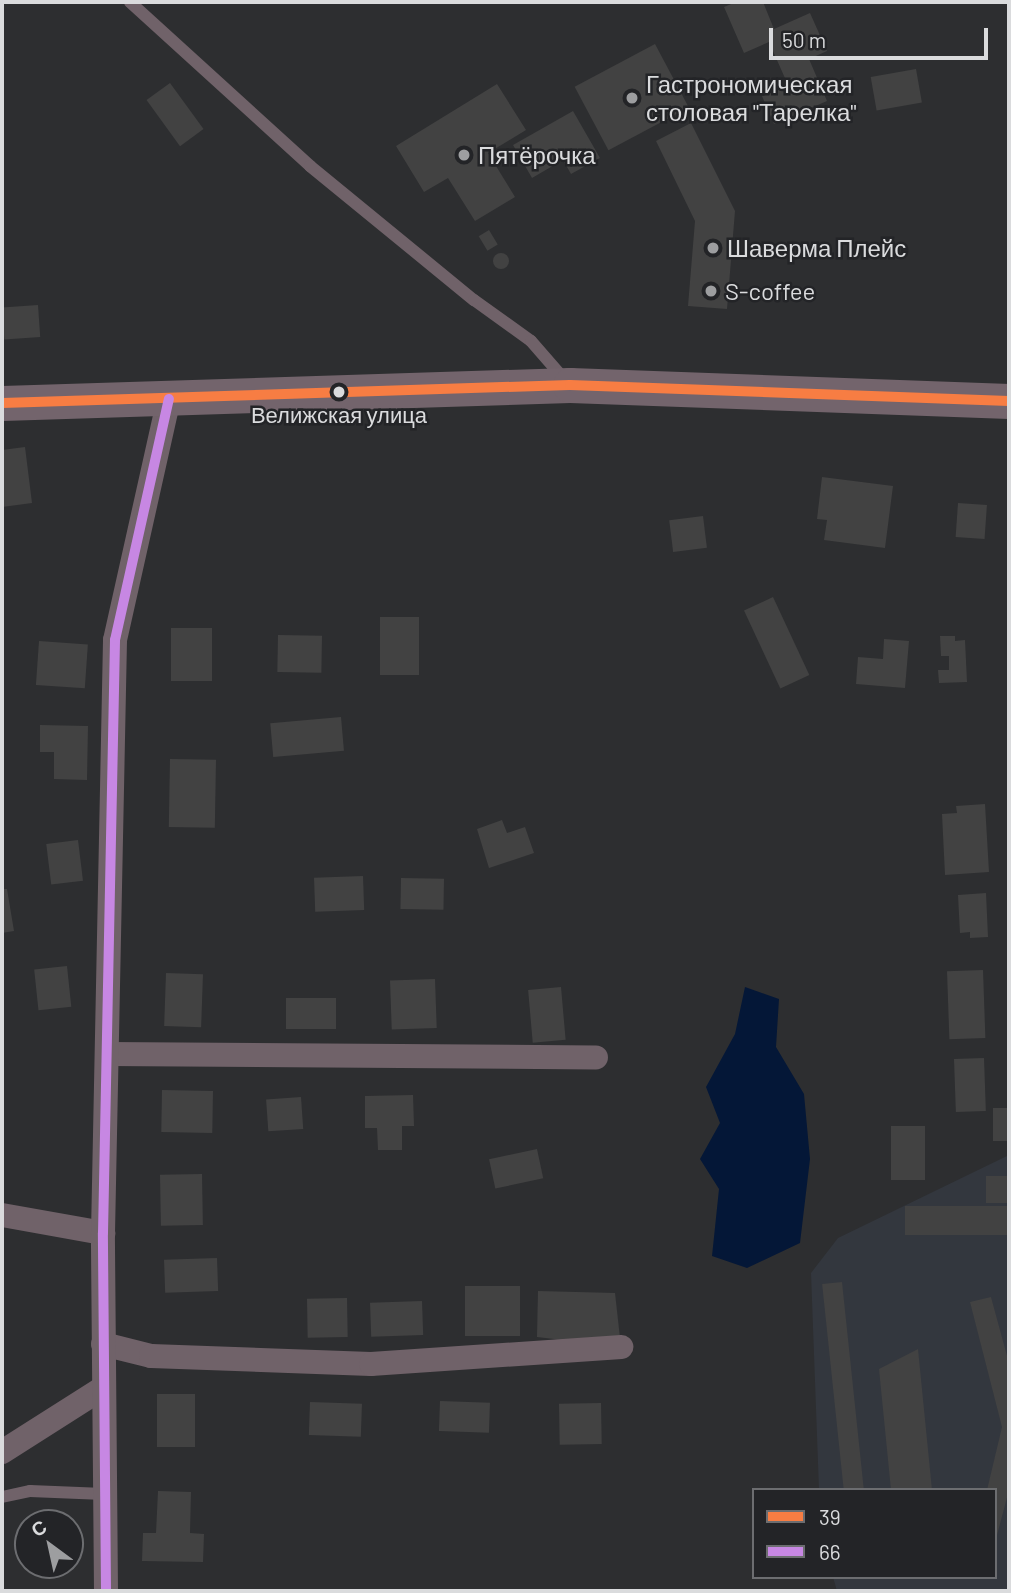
<!DOCTYPE html>
<html>
<head>
<meta charset="utf-8">
<style>
  body { margin:0 }
  #map { position:relative; width:1011px; height:1593px; overflow:hidden; background:#2d2e30; font-family:Barlow,sans-serif }
  div>[style] { position:absolute }
  [style*='--x'] { left:calc(var(--x)*1px); top:calc(var(--y)*1px); width:calc(var(--w)*1px); rotate:calc(var(--a)*1deg) }
  .built>* { inset:0; background:#33373e }
  .water>* { inset:0; background:#041737 }
  .building>* { inset:0; background:#424242; transform-origin:0 0 }
  .round { border-radius:50% }
  .lane>* { height:12px; margin:-6px; padding:0 6px; transform-origin:6px; border-radius:6px; background:#706269 }
  .street>* { height:24px; margin:-12px; padding:0 12px; transform-origin:12px; border-radius:12px; background:#706269 }
  .secondary>* { height:35px; margin:-17.5px; padding:0 17.5px; transform-origin:17.5px; border-radius:17.5px; background:#73646c }
  .bus-1>* { height:10px; margin:-5px; padding:0 5px; transform-origin:5px; border-radius:5px; background:#f77d43 }
  .bus-2>* { height:10px; margin:-5px; padding:0 5px; transform-origin:5px; border-radius:5px; background:#c787e3 }
  .dots>* { width:19px; height:19px; translate:-50% -50%; box-sizing:border-box; border:4px solid #232427; border-radius:50% }
  span { translate:-50% -50%; white-space:nowrap; text-align:center; line-height:1.15; -webkit-text-stroke:5px #232427; paint-order:stroke }
  .bus-label { font-size:22px; color:#dadbdd }
  .poi-label { font-size:24px; color:#dadbdd }
  .left { translate:0 -50%; text-align:left }
  .frame { position:absolute; inset:0; border:4px solid #dadbdd; pointer-events:none }
  .legend { position:absolute; left:752px; top:1488px; width:245px; height:91px; box-sizing:border-box; background:#232427; border:2px solid #6c6d70; margin:0; padding:9px 12px; list-style:none; font-size:21px; color:#dadbdd }
  .legend li { display:flex; align-items:center; gap:14px; height:35px }
  .legend b { width:35px; border:2px solid #6c6d70 }
  .north { position:absolute; left:14px; top:1509px; width:70px; height:70px; box-sizing:border-box; background:#232427; border:2px solid #6c6d70; border-radius:50%; rotate:327deg; font-size:19px; font-weight:700; line-height:28px; text-align:center; color:#dadbdd }
  .north::after { content:''; display:block; margin:auto; width:24px; height:32px; background:#9d9ea0; clip-path:polygon(50% 0,100% 100%,50% 72%,0 100%) }
  .scale { position:absolute; left:769px; top:28px; width:219px; height:32px; box-sizing:border-box; border:4px solid #dadbdd; border-top:0; padding-left:9px; font-size:21px; line-height:24px; white-space:nowrap; color:#dadbdd; -webkit-text-stroke:5px #232427; paint-order:stroke }
</style>
</head>
<body>
<div id="map">
  <div class="built">
    <i style="clip-path:polygon(1009px 1155px,1009px 1591px,837px 1591px,833px 1577px,995px 1577px,995px 1490px,819px 1490px,811px 1273px,838px 1238px)"></i>
  </div>
  <div class="water">
    <i style="clip-path:polygon(745px 987px,779px 999px,776px 1047px,804px 1094px,810px 1159px,800px 1243px,747px 1268px,712px 1256px,719px 1189px,700px 1159px,720px 1123px,706px 1087px,735px 1034px)"></i>
  </div>
  <div class="building">
    <i style="clip-path:polygon(736px 2px,763px 2px,774px 29px,810px 13px,827px 51px,809px 59px,827px 101px,774px 124px,762px 96px,788px 85px,769px 42px,744px 53px,724px 7px)"></i>
    <i style="left:655px;top:44px;width:72px;height:91px;rotate:62deg"></i>
    <i style="left:916px;top:69px;width:34px;height:46px;rotate:80deg"></i>
    <i style="left:170px;top:83px;width:57px;height:29px;rotate:54deg"></i>
    <i style="clip-path:polygon(497px 84px,526px 130px,488px 153px,515px 197px,475px 221px,448px 178px,424px 192px,396px 146px)"></i>
    <i style="clip-path:polygon(573px 111px,600px 158px,571px 174px,563px 160px,532px 178px,513px 145px)"></i>
    <i style="clip-path:polygon(691px 123px,735px 211px,727px 309px,688px 306px,695px 221px,656px 141px)"></i>
    <i style="left:489px;top:230px;width:17px;height:12px;rotate:59deg"></i>
    <i class="round" style="left:493px;top:253px;width:16px;height:16px"></i>
    <i style="left:38px;top:305px;width:32px;height:36px;rotate:86deg"></i>
    <i style="clip-path:polygon(25px 447px,32px 503px,2px 507px,2px 450px)"></i>
    <i style="clip-path:polygon(822px 477px,893px 486px,885px 548px,824px 540px,827px 520px,817px 519px)"></i>
    <i style="left:958px;top:503px;width:29px;height:34px;rotate:4deg"></i>
    <i style="left:703px;top:516px;width:32px;height:34px;rotate:83deg"></i>
    <i style="left:773px;top:597px;width:86px;height:32px;rotate:65deg"></i>
    <i style="left:380px;top:617px;width:39px;height:58px"></i>
    <i style="left:171px;top:628px;width:41px;height:53px"></i>
    <i style="left:278px;top:635px;width:44px;height:37px;rotate:1deg"></i>
    <i style="clip-path:polygon(940px 636px,955px 636px,955px 641px,965px 640px,967px 682px,939px 683px,938px 670px,949px 670px,949px 656px,941px 656px)"></i>
    <i style="clip-path:polygon(884px 639px,909px 641px,905px 688px,856px 684px,858px 657px,883px 659px)"></i>
    <i style="left:39px;top:641px;width:49px;height:44px;rotate:4deg"></i>
    <i style="left:341px;top:717px;width:34px;height:71px;rotate:85deg"></i>
    <i style="clip-path:polygon(40px 725px,88px 726px,87px 780px,54px 779px,54px 752px,40px 752px)"></i>
    <i style="left:170px;top:759px;width:46px;height:68px;rotate:1deg"></i>
    <i style="clip-path:polygon(985px 804px,989px 872px,945px 875px,942px 814px,957px 813px,956px 806px)"></i>
    <i style="clip-path:polygon(502px 820px,507px 833px,525px 827px,534px 853px,489px 868px,477px 829px)"></i>
    <i style="left:78px;top:840px;width:41px;height:32px;rotate:83deg"></i>
    <i style="left:363px;top:876px;width:34px;height:49px;rotate:88deg"></i>
    <i style="left:401px;top:878px;width:43px;height:31px;rotate:1deg"></i>
    <i style="clip-path:polygon(2px 889px,7px 889px,14px 931px,2px 933px)"></i>
    <i style="clip-path:polygon(986px 893px,988px 937px,970px 938px,970px 932px,960px 933px,958px 895px)"></i>
    <i style="left:67px;top:966px;width:41px;height:33px;rotate:84deg"></i>
    <i style="left:983px;top:970px;width:68px;height:36px;rotate:88deg"></i>
    <i style="left:166px;top:973px;width:37px;height:53px;rotate:2deg"></i>
    <i style="left:435px;top:979px;width:49px;height:45px;rotate:88deg"></i>
    <i style="left:561px;top:987px;width:53px;height:33px;rotate:85deg"></i>
    <i style="left:286px;top:998px;width:50px;height:31px"></i>
    <i style="left:984px;top:1058px;width:53px;height:30px;rotate:88deg"></i>
    <i style="left:162px;top:1090px;width:51px;height:42px;rotate:1deg"></i>
    <i style="clip-path:polygon(413px 1095px,414px 1126px,402px 1126px,402px 1150px,378px 1150px,377px 1128px,365px 1128px,365px 1096px)"></i>
    <i style="left:301px;top:1097px;width:32px;height:35px;rotate:86deg"></i>
    <i style="left:993px;top:1108px;width:16px;height:33px"></i>
    <i style="left:891px;top:1126px;width:34px;height:54px"></i>
    <i style="left:537px;top:1149px;width:30px;height:49px;rotate:78deg"></i>
    <i style="left:202px;top:1174px;width:51px;height:42px;rotate:89deg"></i>
    <i style="left:1009px;top:1176px;width:27px;height:23px;rotate:90deg"></i>
    <i style="left:1009px;top:1206px;width:29px;height:104px;rotate:90deg"></i>
    <i style="left:217px;top:1258px;width:33px;height:53px;rotate:88deg"></i>
    <i style="left:842px;top:1282px;width:209px;height:20px;rotate:84deg"></i>
    <i style="left:465px;top:1286px;width:55px;height:50px"></i>
    <i style="clip-path:polygon(538px 1291px,615px 1293px,621px 1347px,537px 1337px)"></i>
    <i style="clip-path:polygon(991px 1297px,1009px 1363px,1009px 1490px,996px 1539px,995px 1490px,987px 1490px,1002px 1427px,970px 1302px)"></i>
    <i style="left:347px;top:1298px;width:39px;height:40px;rotate:89deg"></i>
    <i style="left:422px;top:1301px;width:34px;height:52px;rotate:88deg"></i>
    <i style="clip-path:polygon(918px 1349px,932px 1490px,891px 1490px,879px 1369px)"></i>
    <i style="left:157px;top:1394px;width:38px;height:53px"></i>
    <i style="left:440px;top:1401px;width:50px;height:30px;rotate:2deg"></i>
    <i style="left:310px;top:1402px;width:52px;height:33px;rotate:2deg"></i>
    <i style="left:601px;top:1403px;width:41px;height:42px;rotate:89deg"></i>
    <i style="clip-path:polygon(158px 1491px,191px 1492px,190px 1533px,204px 1534px,203px 1562px,142px 1561px,143px 1533px,156px 1533px)"></i>
  </div>
  <div class="lane">
    <i style="--x:130;--y:2;--w:244;--a:42.3"></i>
    <i style="--x:310;--y:166;--w:212;--a:39.3"></i>
    <i style="--x:474;--y:300;--w:70;--a:35.7"></i>
    <i style="--x:531;--y:341;--w:52;--a:48.9"></i>
    <i style="--x:2;--y:1497;--w:29;--a:-12"></i>
    <i style="--x:30;--y:1491;--w:74;--a:2.3"></i>
  </div>
  <div class="street">
    <i style="--x:107;--y:1054;--w:489;--a:0.4"></i>
    <i style="--x:2;--y:1215;--w:103;--a:10.1"></i>
    <i style="--x:103;--y:1344;--w:49;--a:14"></i>
    <i style="--x:151;--y:1356;--w:220;--a:2.1"></i>
    <i style="--x:371;--y:1364;--w:251;--a:-3.9"></i>
    <i style="--x:2;--y:1452;--w:120;--a:-32.4"></i>
    <i style="--x:106;--y:1591;--w:358;--a:-90.5"></i>
    <i style="--x:103;--y:1233;--w:593;--a:-88.84"></i>
    <i style="--x:115;--y:640;--w:247;--a:-77.4"></i>
  </div>
  <div class="secondary">
    <i style="--x:2;--y:403;--w:568;--a:-1.82"></i>
    <i style="--x:570;--y:385;--w:439;--a:2.1"></i>
  </div>
  <div class="bus-1">
    <i style="--x:2;--y:403;--w:568;--a:-1.82"></i>
    <i style="--x:570;--y:385;--w:439;--a:2.1"></i>
  </div>
  <div class="bus-2">
    <i style="--x:106;--y:1591;--w:358;--a:-90.5"></i>
    <i style="--x:103;--y:1233;--w:593;--a:-88.84"></i>
    <i style="--x:115;--y:640;--w:247;--a:-77.4"></i>
  </div>
  <div class="dots">
    <i style="left:632px;top:98px;background:#9d9ea0"></i>
    <i style="left:464px;top:155px;background:#9d9ea0"></i>
    <i style="left:713px;top:248px;background:#9d9ea0"></i>
    <i style="left:711px;top:291px;background:#9d9ea0"></i>
    <i style="left:339px;top:392px;background:#dadbdd"></i>
  </div>
  <div class="bus-label">
    <span style="left:339px;top:415px">Велижская улица</span>
  </div>
  <div class="poi-label">
    <span class="left" style="left:646px;top:98px">Гастрономическая<br>столовая "Тарелка"</span>
    <span class="left" style="left:478px;top:155px">Пятёрочка</span>
    <span class="left" style="left:727px;top:248px">Шаверма Плейс</span>
    <span class="left" style="left:725px;top:291px">S-coffee</span>
  </div>
  <div class="frame"></div>
  <ul class="legend">
  <li><b style="height:9px;background:#f77d43"></b>39</li>
  <li><b style="height:9px;background:#c787e3"></b>66</li>
  </ul>
  <div class="north">С</div>
  <div class="scale">50 m</div>
</div>
</body>
</html>
